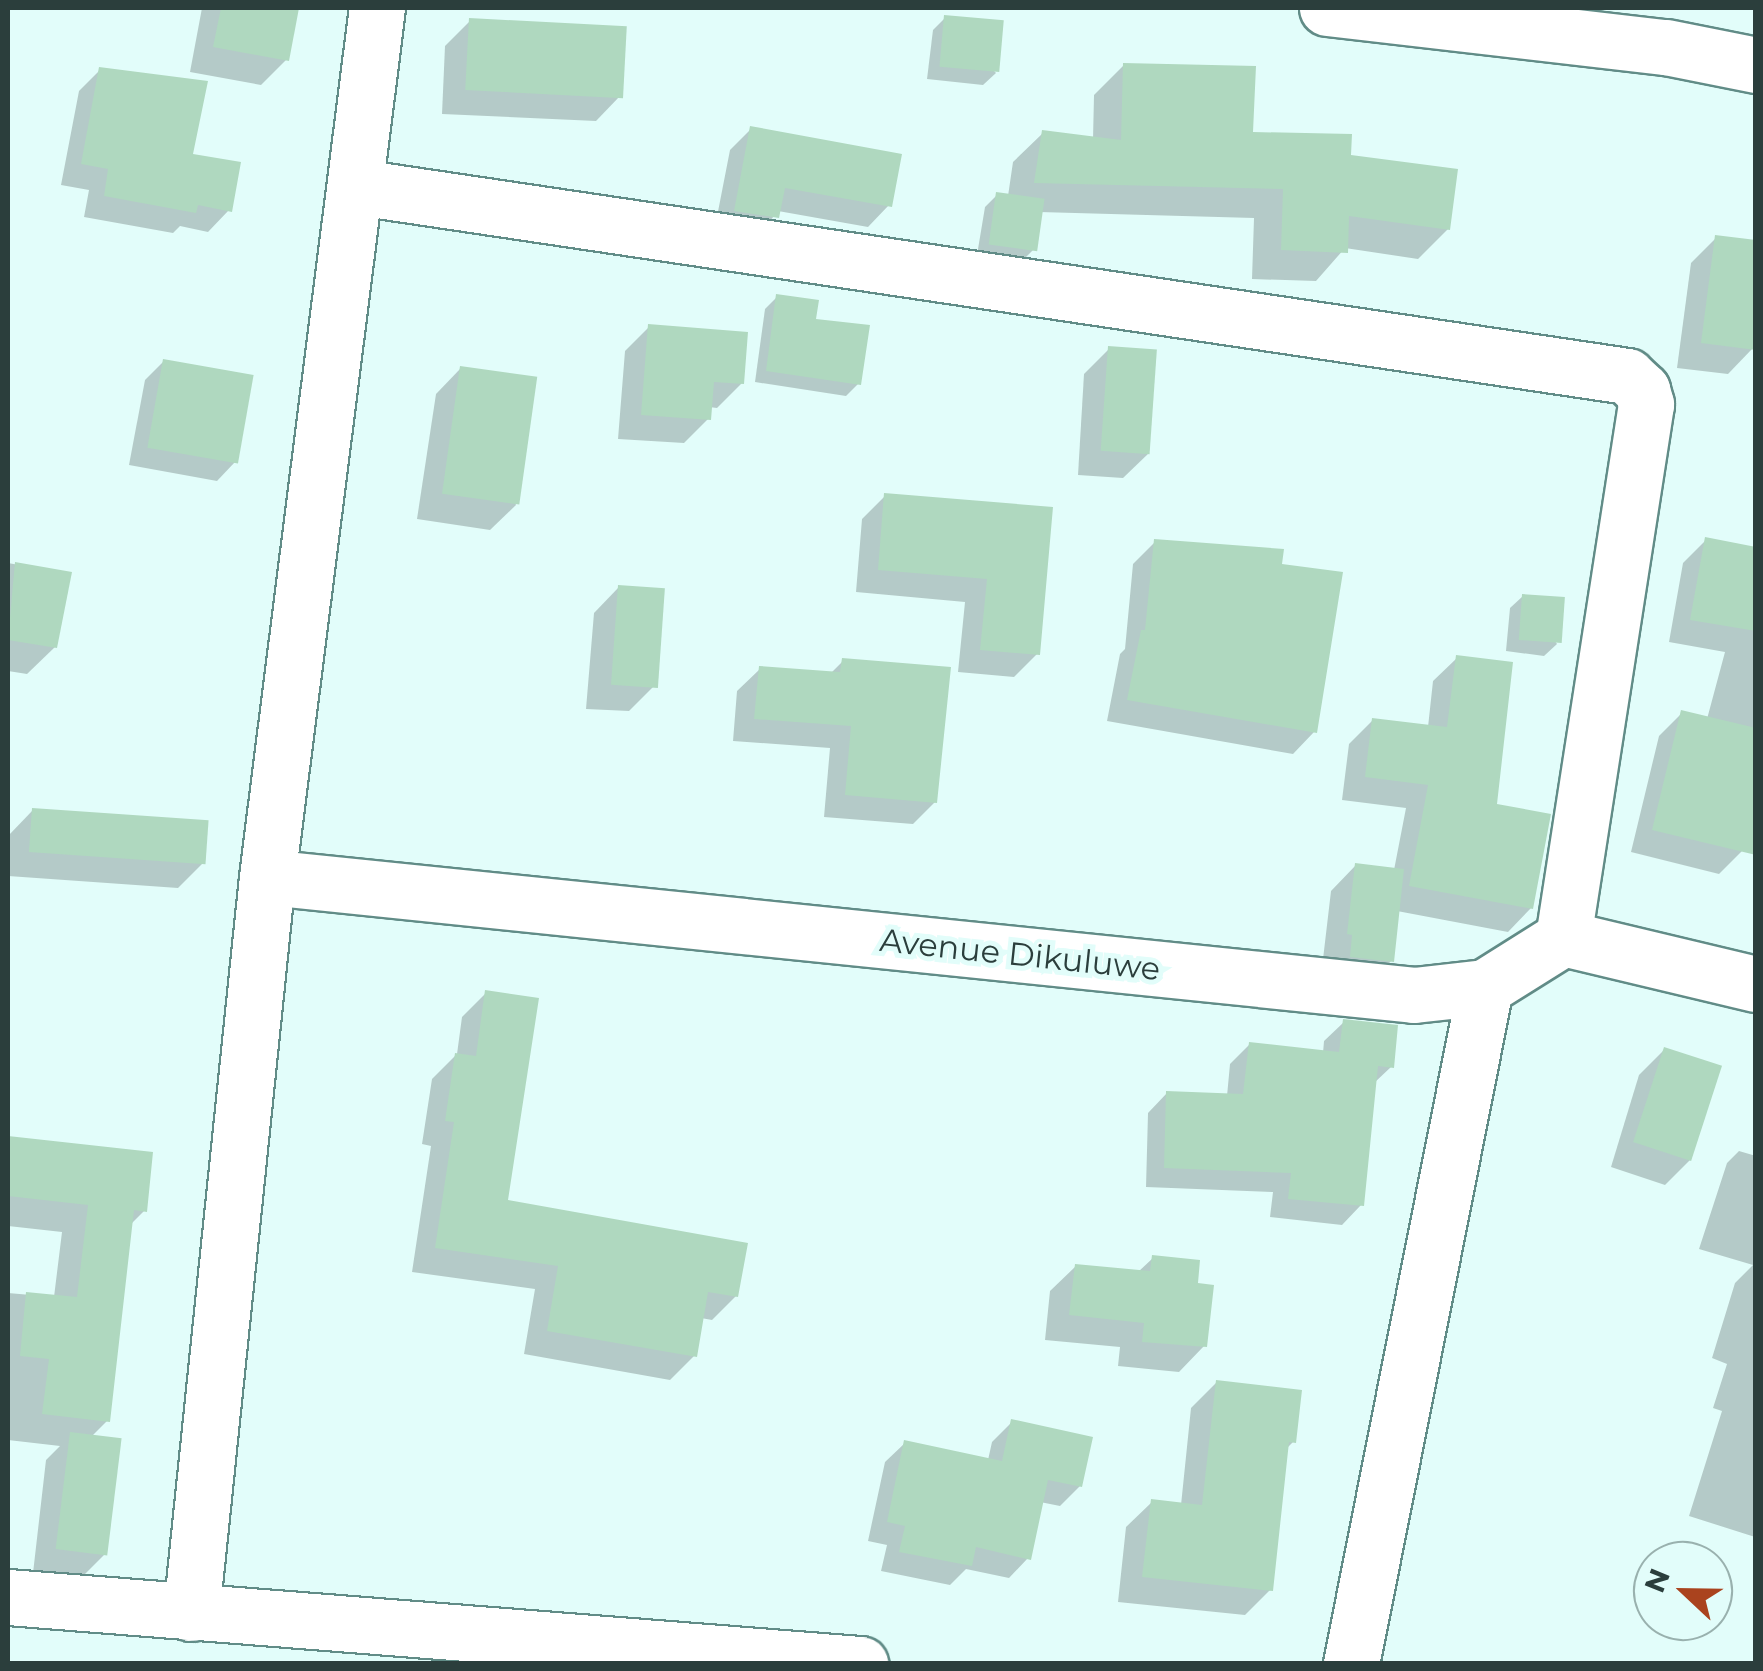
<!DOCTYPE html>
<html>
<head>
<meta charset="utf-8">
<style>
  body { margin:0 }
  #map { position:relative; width:1763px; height:1671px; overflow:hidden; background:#e2fdfa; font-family:Montserrat,sans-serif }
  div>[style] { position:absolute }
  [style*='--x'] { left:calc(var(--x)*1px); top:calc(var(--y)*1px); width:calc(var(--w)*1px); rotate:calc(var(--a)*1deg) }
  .shadow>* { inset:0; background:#0003 }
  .building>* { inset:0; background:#afd8bf; transform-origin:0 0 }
  .roads { filter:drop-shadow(2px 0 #618c87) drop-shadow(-2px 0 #618c87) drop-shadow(0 2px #618c87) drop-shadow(0 -2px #618c87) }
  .minor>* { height:55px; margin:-27.5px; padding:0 27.5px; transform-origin:27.5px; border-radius:27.5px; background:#fff }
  span { translate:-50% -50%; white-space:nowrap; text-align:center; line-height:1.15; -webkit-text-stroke:10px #e2fdfa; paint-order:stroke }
  .street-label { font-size:32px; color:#2b3e3c }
  .frame { position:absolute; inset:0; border:10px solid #2b3e3c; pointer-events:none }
  .north { position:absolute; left:1633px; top:1541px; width:100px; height:100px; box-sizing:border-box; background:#e2fdfa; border:2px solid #99b1ae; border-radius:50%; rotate:292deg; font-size:28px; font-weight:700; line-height:40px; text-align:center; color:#2b3e3c }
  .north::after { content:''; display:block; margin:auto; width:35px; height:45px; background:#aa431e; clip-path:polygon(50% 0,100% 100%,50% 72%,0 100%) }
</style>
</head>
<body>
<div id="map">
  <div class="shadow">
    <i style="clip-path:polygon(202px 8px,296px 8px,286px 60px,261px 85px,190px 72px)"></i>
    <i style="clip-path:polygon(945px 18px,996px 73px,983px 85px,927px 79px,933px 30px)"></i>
    <i style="clip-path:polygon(470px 21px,621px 95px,596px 121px,442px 114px,445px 46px)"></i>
    <i style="clip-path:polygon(1124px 65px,1251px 135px,1448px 229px,1418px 259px,1345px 248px,1316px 281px,1252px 279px,1254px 218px,1039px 212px,1033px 250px,1021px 262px,977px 255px,985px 207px,997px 195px,1008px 196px,1013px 162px,1043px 133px,1093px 139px,1094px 95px)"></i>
    <i style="clip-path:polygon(100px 70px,190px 156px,229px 210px,208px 232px,180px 226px,173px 233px,84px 217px,89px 190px,61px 185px,79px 91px)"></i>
    <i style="clip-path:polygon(751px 129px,889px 205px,868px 227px,778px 211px,756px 238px,714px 232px,730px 150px)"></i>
    <i style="clip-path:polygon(1716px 238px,1753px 348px,1728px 374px,1677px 368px,1691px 263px)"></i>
    <i style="clip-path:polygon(777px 297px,813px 321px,858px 384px,846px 396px,755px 382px,765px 309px)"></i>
    <i style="clip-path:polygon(649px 327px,742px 383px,717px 408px,709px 407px,708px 419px,684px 443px,618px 439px,625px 351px)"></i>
    <i style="clip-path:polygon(1109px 349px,1149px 453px,1123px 478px,1078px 475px,1084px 374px)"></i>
    <i style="clip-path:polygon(164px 361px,235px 462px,217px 481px,129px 465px,145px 380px)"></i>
    <i style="clip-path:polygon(461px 368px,516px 505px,490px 530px,417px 519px,436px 394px)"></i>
    <i style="clip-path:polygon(885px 496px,1050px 509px,1037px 654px,1014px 677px,958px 672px,965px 602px,856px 592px,862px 519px)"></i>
    <i style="clip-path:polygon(1706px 540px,1756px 549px,1756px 794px,1742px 851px,1719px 874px,1631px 852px,1659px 736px,1682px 713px,1707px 719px,1725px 652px,1669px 642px,1683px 563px)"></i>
    <i style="clip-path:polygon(1155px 542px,1280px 566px,1314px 732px,1293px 754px,1107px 721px,1120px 654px,1125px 649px,1133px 564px)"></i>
    <i style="clip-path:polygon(8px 563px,69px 574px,55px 647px,27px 674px,8px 671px)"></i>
    <i style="clip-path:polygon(619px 587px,654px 686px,629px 711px,586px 709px,594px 613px)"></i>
    <i style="clip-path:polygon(1523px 596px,1557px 644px,1544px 656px,1506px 651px,1510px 608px)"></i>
    <i style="clip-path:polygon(1457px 658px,1494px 806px,1531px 908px,1508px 932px,1397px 911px,1392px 960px,1367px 986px,1323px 959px,1331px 891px,1356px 865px,1394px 870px,1406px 808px,1342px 800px,1349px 744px,1372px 721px,1428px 727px,1433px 681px)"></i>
    <i style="clip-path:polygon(843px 661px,935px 802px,913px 824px,824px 817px,830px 748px,733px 741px,737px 691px,760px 669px,830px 674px)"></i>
    <i style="clip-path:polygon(33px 810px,204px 862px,178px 888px,8px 876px,8px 836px)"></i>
    <i style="clip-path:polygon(486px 993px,506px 1202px,736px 1296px,712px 1320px,701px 1318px,694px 1356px,670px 1380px,524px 1354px,535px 1289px,412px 1272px,431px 1146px,422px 1144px,432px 1079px,457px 1054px,462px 1017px)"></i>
    <i style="clip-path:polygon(1344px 1022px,1391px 1067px,1373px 1084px,1361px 1205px,1342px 1225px,1270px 1217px,1273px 1192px,1146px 1187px,1148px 1113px,1167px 1093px,1227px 1096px,1230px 1064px,1250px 1044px,1323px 1053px,1324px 1041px)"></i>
    <i style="clip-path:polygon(1664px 1050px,1690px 1160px,1665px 1185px,1611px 1167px,1639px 1075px)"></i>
    <i style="clip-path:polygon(8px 1138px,150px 1154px,145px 1210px,130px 1225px,108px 1420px,91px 1437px,105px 1554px,80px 1579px,33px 1573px,46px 1460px,60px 1446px,8px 1440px,8px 1293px,54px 1297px,62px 1232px,8px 1226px)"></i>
    <i style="clip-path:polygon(1739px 1151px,1756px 1156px,1755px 1537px,1689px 1516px,1722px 1411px,1713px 1408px,1727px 1364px,1712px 1358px,1735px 1283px,1753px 1265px,1699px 1249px,1727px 1163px)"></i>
    <i style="clip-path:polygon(1153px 1258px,1195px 1285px,1204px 1346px,1179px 1372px,1118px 1366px,1120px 1347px,1045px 1340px,1050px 1291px,1076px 1266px,1138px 1272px)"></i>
    <i style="clip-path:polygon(1216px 1383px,1293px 1442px,1286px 1449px,1270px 1590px,1245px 1615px,1118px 1602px,1126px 1527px,1152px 1502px,1181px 1505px,1191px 1408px)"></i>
    <i style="clip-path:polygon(1012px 1422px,1080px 1486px,1060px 1506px,1040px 1502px,1028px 1558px,1009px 1578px,966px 1569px,950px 1585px,881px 1571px,887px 1545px,868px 1541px,885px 1462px,905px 1443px,988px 1460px,992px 1442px)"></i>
  </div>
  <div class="building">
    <i style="clip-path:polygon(221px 8px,299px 8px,289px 61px,213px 47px)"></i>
    <i style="left:944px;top:15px;width:60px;height:52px;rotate:5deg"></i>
    <i style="left:469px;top:18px;width:158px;height:72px;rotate:3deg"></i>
    <i style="clip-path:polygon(1123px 63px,1256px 66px,1253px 132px,1352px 134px,1351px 155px,1458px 169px,1450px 230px,1349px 216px,1348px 253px,1281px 250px,1283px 189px,1034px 183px,1042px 130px,1121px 140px)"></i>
    <i style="clip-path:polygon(99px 67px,208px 81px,193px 154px,241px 162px,232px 212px,198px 205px,196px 213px,104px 196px,108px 169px,81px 164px)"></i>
    <i style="clip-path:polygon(750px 126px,902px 154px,892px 207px,785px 188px,779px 218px,734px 211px)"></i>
    <i style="left:996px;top:192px;width:49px;height:53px;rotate:8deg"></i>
    <i style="clip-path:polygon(1715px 235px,1756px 240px,1756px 350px,1701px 343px)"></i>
    <i style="clip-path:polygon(776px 294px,819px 300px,816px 319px,870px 325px,861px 385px,766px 371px)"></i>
    <i style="clip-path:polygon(648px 324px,748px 332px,744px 384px,714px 382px,711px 420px,641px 415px)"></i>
    <i style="left:1108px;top:346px;width:49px;height:105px;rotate:4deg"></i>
    <i style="left:163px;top:359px;width:92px;height:90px;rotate:10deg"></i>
    <i style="left:460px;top:366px;width:78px;height:129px;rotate:8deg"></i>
    <i style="clip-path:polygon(884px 493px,1053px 507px,1040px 655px,980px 650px,987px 579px,878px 570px)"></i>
    <i style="clip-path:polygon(1705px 537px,1756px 547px,1756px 631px,1690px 620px)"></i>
    <i style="clip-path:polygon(1154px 539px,1284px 549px,1282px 564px,1343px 572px,1317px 733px,1127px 700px,1141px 630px,1145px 630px)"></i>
    <i style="clip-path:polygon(15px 562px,72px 572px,57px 648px,8px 640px)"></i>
    <i style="left:618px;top:585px;width:47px;height:100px;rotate:4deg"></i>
    <i style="left:1522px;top:594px;width:43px;height:46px;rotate:4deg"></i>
    <i style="clip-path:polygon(1456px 655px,1513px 662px,1497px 804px,1551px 814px,1533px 909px,1409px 886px,1428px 785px,1365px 777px,1372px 718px,1447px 727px)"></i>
    <i style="clip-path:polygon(842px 658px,951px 667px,937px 803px,845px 795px,851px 726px,754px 719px,759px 666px,840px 672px)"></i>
    <i style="clip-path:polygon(1681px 710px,1756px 728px,1756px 855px,1652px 830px)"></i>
    <i style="left:32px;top:808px;width:177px;height:44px;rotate:4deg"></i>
    <i style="clip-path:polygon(1355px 863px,1404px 869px,1394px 962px,1350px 957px,1352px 935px,1347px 934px)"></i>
    <i style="clip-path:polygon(485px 990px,539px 998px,508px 1200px,748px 1243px,738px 1297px,708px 1292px,697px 1357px,547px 1331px,558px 1266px,435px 1248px,454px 1122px,445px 1121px,455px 1053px,476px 1056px)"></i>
    <i style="clip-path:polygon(1343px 1019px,1398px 1025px,1394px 1068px,1378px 1066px,1364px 1206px,1288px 1199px,1291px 1173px,1164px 1168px,1166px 1091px,1243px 1094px,1249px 1042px,1339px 1052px)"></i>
    <i style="left:1664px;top:1047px;width:61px;height:100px;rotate:18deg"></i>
    <i style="clip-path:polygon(8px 1136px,153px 1152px,147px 1212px,134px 1210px,110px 1422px,42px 1414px,49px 1359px,20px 1356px,26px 1292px,77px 1297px,88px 1205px,8px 1196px)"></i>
    <i style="clip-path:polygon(1152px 1255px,1200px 1260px,1198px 1283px,1214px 1285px,1207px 1347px,1142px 1342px,1144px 1323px,1069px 1315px,1075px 1264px,1150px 1271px)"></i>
    <i style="clip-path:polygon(1216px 1380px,1302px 1390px,1296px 1443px,1289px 1442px,1273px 1591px,1142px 1577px,1151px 1499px,1202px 1505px)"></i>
    <i style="clip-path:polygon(1011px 1419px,1093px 1437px,1082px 1487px,1048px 1480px,1031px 1560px,976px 1547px,972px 1566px,899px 1552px,905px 1526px,887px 1522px,904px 1440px,1002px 1461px)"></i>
    <i style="left:70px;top:1432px;width:52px;height:118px;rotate:7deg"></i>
  </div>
  <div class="roads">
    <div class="minor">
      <i style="--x:1327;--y:8;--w:341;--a:6.6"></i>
      <i style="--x:1666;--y:47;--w:92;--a:11.3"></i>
      <i style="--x:358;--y:187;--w:1283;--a:8.47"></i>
      <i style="--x:1627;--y:376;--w:21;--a:43"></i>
      <i style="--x:1642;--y:390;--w:15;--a:74"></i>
      <i style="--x:1646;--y:404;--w:540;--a:98.83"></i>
      <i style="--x:267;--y:877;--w:1153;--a:5.87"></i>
      <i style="--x:1414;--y:995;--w:71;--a:-6.4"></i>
      <i style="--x:1485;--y:987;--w:92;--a:-32.1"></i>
      <i style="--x:1563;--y:938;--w:198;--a:13.4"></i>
      <i style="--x:8;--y:1597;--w:855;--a:4.5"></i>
      <i style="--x:191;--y:1613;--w:740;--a:-84.1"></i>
      <i style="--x:267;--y:877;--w:876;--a:-82.79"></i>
      <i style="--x:1351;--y:1664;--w:690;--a:-78.8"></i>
    </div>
  </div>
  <div class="street-label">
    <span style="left:1020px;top:955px;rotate:6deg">Avenue Dikuluwe</span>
  </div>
  <div class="frame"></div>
  <div class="north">N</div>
</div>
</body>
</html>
